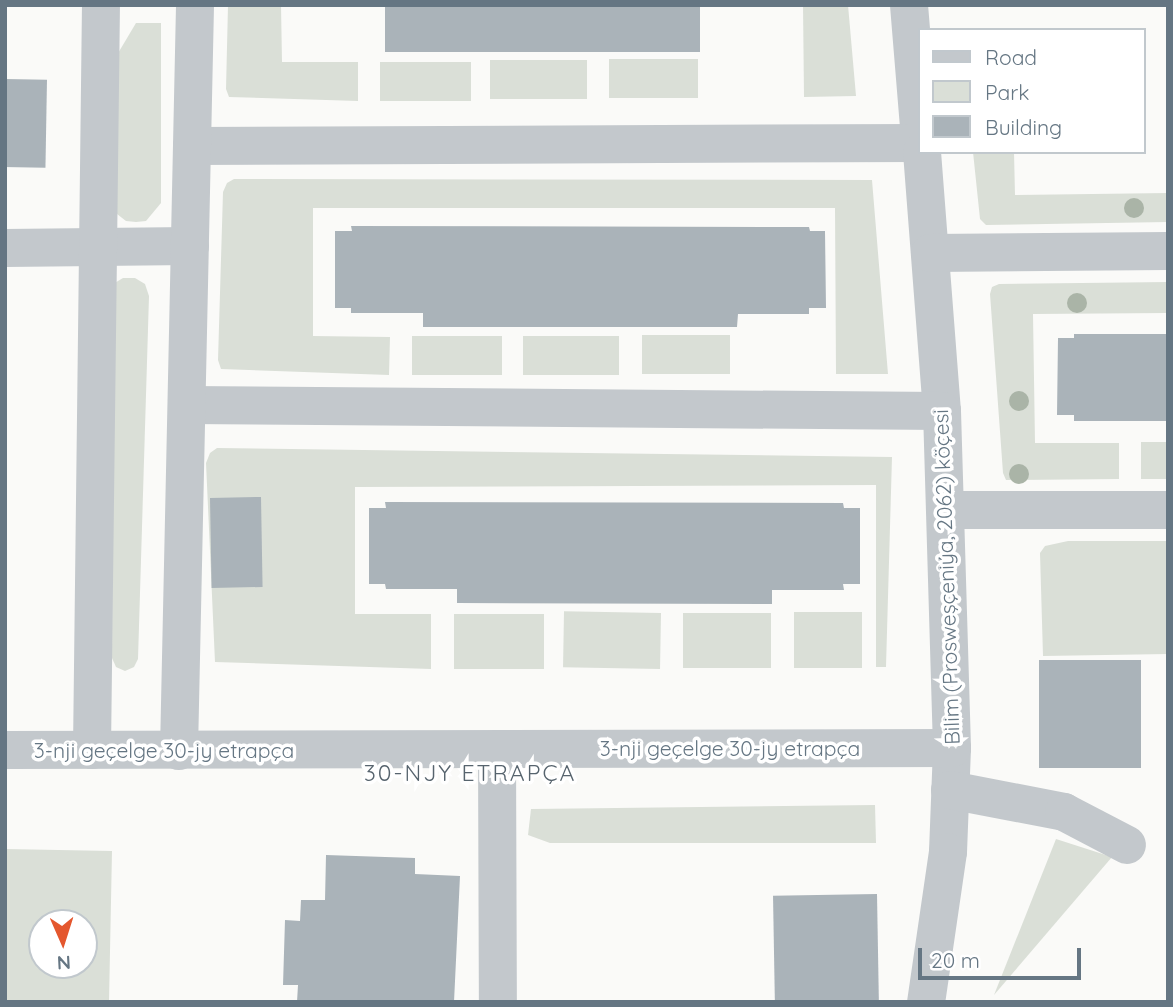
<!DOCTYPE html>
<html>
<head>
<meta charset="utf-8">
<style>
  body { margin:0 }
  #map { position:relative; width:1173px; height:1007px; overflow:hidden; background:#fafaf8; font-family:Quicksand,sans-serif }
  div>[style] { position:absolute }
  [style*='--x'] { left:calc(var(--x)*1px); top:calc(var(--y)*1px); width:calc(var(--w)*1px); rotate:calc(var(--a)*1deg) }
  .green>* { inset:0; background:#dadfd7; transform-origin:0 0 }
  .building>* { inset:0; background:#aab3b9; transform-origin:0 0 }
  .minor>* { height:38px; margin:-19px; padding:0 19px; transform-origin:19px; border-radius:19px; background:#c3c8cc }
  .trees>* { width:20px; height:20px; margin:-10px; border-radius:50%; background:#aab4a7 }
  span { translate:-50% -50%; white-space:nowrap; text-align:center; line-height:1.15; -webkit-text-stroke:7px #fff; paint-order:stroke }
  .street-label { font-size:21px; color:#657683 }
  .neighbourhood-label { font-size:23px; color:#57646e; letter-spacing:2px }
  .frame { position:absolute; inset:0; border:7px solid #657683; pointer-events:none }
  .legend { position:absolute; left:918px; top:28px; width:228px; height:126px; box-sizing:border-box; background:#fff; border:2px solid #c1c8cd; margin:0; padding:9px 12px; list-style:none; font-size:21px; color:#657683 }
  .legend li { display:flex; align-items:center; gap:14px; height:35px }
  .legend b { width:35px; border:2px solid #c1c8cd }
  .north { position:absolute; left:28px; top:909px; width:70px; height:70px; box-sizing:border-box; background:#fff; border:2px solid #c1c8cd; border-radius:50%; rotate:177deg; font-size:19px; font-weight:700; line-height:28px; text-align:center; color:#657683 }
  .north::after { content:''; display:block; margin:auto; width:24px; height:32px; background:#e4572e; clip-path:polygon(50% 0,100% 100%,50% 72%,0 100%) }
  .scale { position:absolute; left:918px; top:948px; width:163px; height:32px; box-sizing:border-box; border:4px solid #657683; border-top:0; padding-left:9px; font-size:21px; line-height:24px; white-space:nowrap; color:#657683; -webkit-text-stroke:5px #fff; paint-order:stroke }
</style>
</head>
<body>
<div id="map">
  <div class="green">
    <i style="clip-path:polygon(228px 5px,281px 5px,282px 62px,358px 62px,358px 101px,229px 97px,226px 89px)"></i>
    <i style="clip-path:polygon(803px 5px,848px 5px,856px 96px,804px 97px)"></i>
    <i style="clip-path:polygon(136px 23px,161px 23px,161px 203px,146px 221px,136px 222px,126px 221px,117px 214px,111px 65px)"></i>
    <i style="left:698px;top:59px;width:39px;height:89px;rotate:90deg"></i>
    <i style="left:587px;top:60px;width:39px;height:97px;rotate:90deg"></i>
    <i style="left:380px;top:62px;width:91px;height:39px"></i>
    <i style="clip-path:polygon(973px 152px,1014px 152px,1015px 195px,1168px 193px,1168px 222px,986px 225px,980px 219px)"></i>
    <i style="clip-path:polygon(234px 179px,872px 180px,888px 374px,836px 374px,835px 208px,313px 208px,313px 336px,390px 337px,389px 375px,221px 369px,218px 360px,223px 192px,227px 183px)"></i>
    <i style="clip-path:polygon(123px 278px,135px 278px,145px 284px,149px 296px,138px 659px,134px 667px,125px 671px,116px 667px,112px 658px,113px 284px)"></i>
    <i style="clip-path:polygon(1168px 282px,1168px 313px,1033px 314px,1035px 443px,1119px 443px,1119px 479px,1006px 480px,1003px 473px,990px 294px,992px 287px,999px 284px)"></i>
    <i style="left:730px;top:335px;width:39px;height:88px;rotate:90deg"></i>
    <i style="left:412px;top:336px;width:90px;height:39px"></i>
    <i style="left:523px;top:336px;width:96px;height:39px"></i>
    <i style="left:1168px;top:442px;width:37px;height:27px;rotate:90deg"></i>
    <i style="clip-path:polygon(217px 448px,892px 457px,886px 667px,876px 667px,876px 485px,355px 487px,355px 614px,431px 614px,431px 669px,215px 662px,206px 463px,210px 453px)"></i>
    <i style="clip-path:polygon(1068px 541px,1168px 541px,1168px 654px,1043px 656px,1040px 553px,1045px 546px)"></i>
    <i style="left:794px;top:612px;width:68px;height:56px"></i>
    <i style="left:661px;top:613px;width:56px;height:97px;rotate:91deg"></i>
    <i style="left:683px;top:613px;width:88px;height:55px"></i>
    <i style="left:454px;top:614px;width:90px;height:55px"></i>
    <i style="clip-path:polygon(875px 805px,876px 843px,550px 843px,528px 835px,531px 809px)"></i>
    <i style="clip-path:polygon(1056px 839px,1112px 857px,994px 995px)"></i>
    <i style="clip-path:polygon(evenodd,5px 849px,112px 851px,109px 1002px,5px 1002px,5px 849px,42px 923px,84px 923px,84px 965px,42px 965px,42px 923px)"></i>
  </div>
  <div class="building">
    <i style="left:385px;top:5px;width:315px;height:47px"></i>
    <i style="left:5px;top:79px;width:42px;height:88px;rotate:1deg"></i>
    <i style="clip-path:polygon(351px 226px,809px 227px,810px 231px,825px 231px,826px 308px,809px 308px,809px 314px,738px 314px,737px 327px,423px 327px,423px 313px,351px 313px,351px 308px,335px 308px,335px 231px,352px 231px)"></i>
    <i style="clip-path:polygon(1074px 334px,1168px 334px,1168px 421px,1074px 421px,1074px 415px,1057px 415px,1058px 338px,1074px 338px)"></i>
    <i style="left:261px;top:497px;width:90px;height:51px;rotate:89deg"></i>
    <i style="clip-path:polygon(385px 502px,843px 503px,844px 508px,860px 508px,860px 584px,843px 584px,844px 590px,772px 590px,772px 604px,457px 603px,457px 589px,386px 589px,385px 584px,369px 584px,369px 508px,386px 508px)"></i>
    <i style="left:1039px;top:660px;width:102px;height:108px"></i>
    <i style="clip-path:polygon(326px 855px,415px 858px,415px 874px,460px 876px,454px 1002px,297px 1002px,298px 985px,283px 985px,285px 920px,300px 921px,301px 900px,325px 900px)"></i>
    <i style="left:877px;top:894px;width:108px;height:104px;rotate:89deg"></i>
  </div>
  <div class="minor">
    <i style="--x:909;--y:5;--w:121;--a:85.3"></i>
    <i style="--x:192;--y:146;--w:727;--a:-0.24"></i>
    <i style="--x:922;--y:152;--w:260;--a:85.6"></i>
    <i style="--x:942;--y:411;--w:337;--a:88.3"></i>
    <i style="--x:952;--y:748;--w:104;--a:92.2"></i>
    <i style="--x:948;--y:852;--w:152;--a:98.3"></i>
    <i style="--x:5;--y:248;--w:185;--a:-0.6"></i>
    <i style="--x:930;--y:253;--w:238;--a:-0.5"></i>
    <i style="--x:187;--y:405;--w:755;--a:0.46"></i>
    <i style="--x:946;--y:510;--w:222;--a:0"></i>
    <i style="--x:497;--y:749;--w:253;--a:89.8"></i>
    <i style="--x:5;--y:750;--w:947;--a:-0.12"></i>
    <i style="--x:92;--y:750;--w:745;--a:-89.31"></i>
    <i style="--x:179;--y:751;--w:746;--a:-88.77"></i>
    <i style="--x:950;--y:790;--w:116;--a:10.9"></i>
    <i style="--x:1064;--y:812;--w:71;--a:27.6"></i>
  </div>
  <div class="trees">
    <i style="left:1134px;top:208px"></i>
    <i style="left:1077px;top:303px"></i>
    <i style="left:1019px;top:401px"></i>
    <i style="left:1019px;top:474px"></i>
  </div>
  <div class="street-label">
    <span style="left:946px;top:577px;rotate:-92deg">Bilim (Prosweşçeniýa, 2062) köçesi</span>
    <span style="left:730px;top:748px">3-nji geçelge 30-jy etrapça</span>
    <span style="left:164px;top:750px">3-nji geçelge 30-jy etrapça</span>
  </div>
  <div class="neighbourhood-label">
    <span style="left:470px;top:773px">30-NJY ETRAPÇA</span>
  </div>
  <div class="frame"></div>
  <ul class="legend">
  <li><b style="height:9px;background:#c3c8cc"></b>Road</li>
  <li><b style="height:19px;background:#dadfd7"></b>Park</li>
  <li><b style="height:19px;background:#aab3b9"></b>Building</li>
  </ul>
  <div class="north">N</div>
  <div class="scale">20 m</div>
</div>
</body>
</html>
